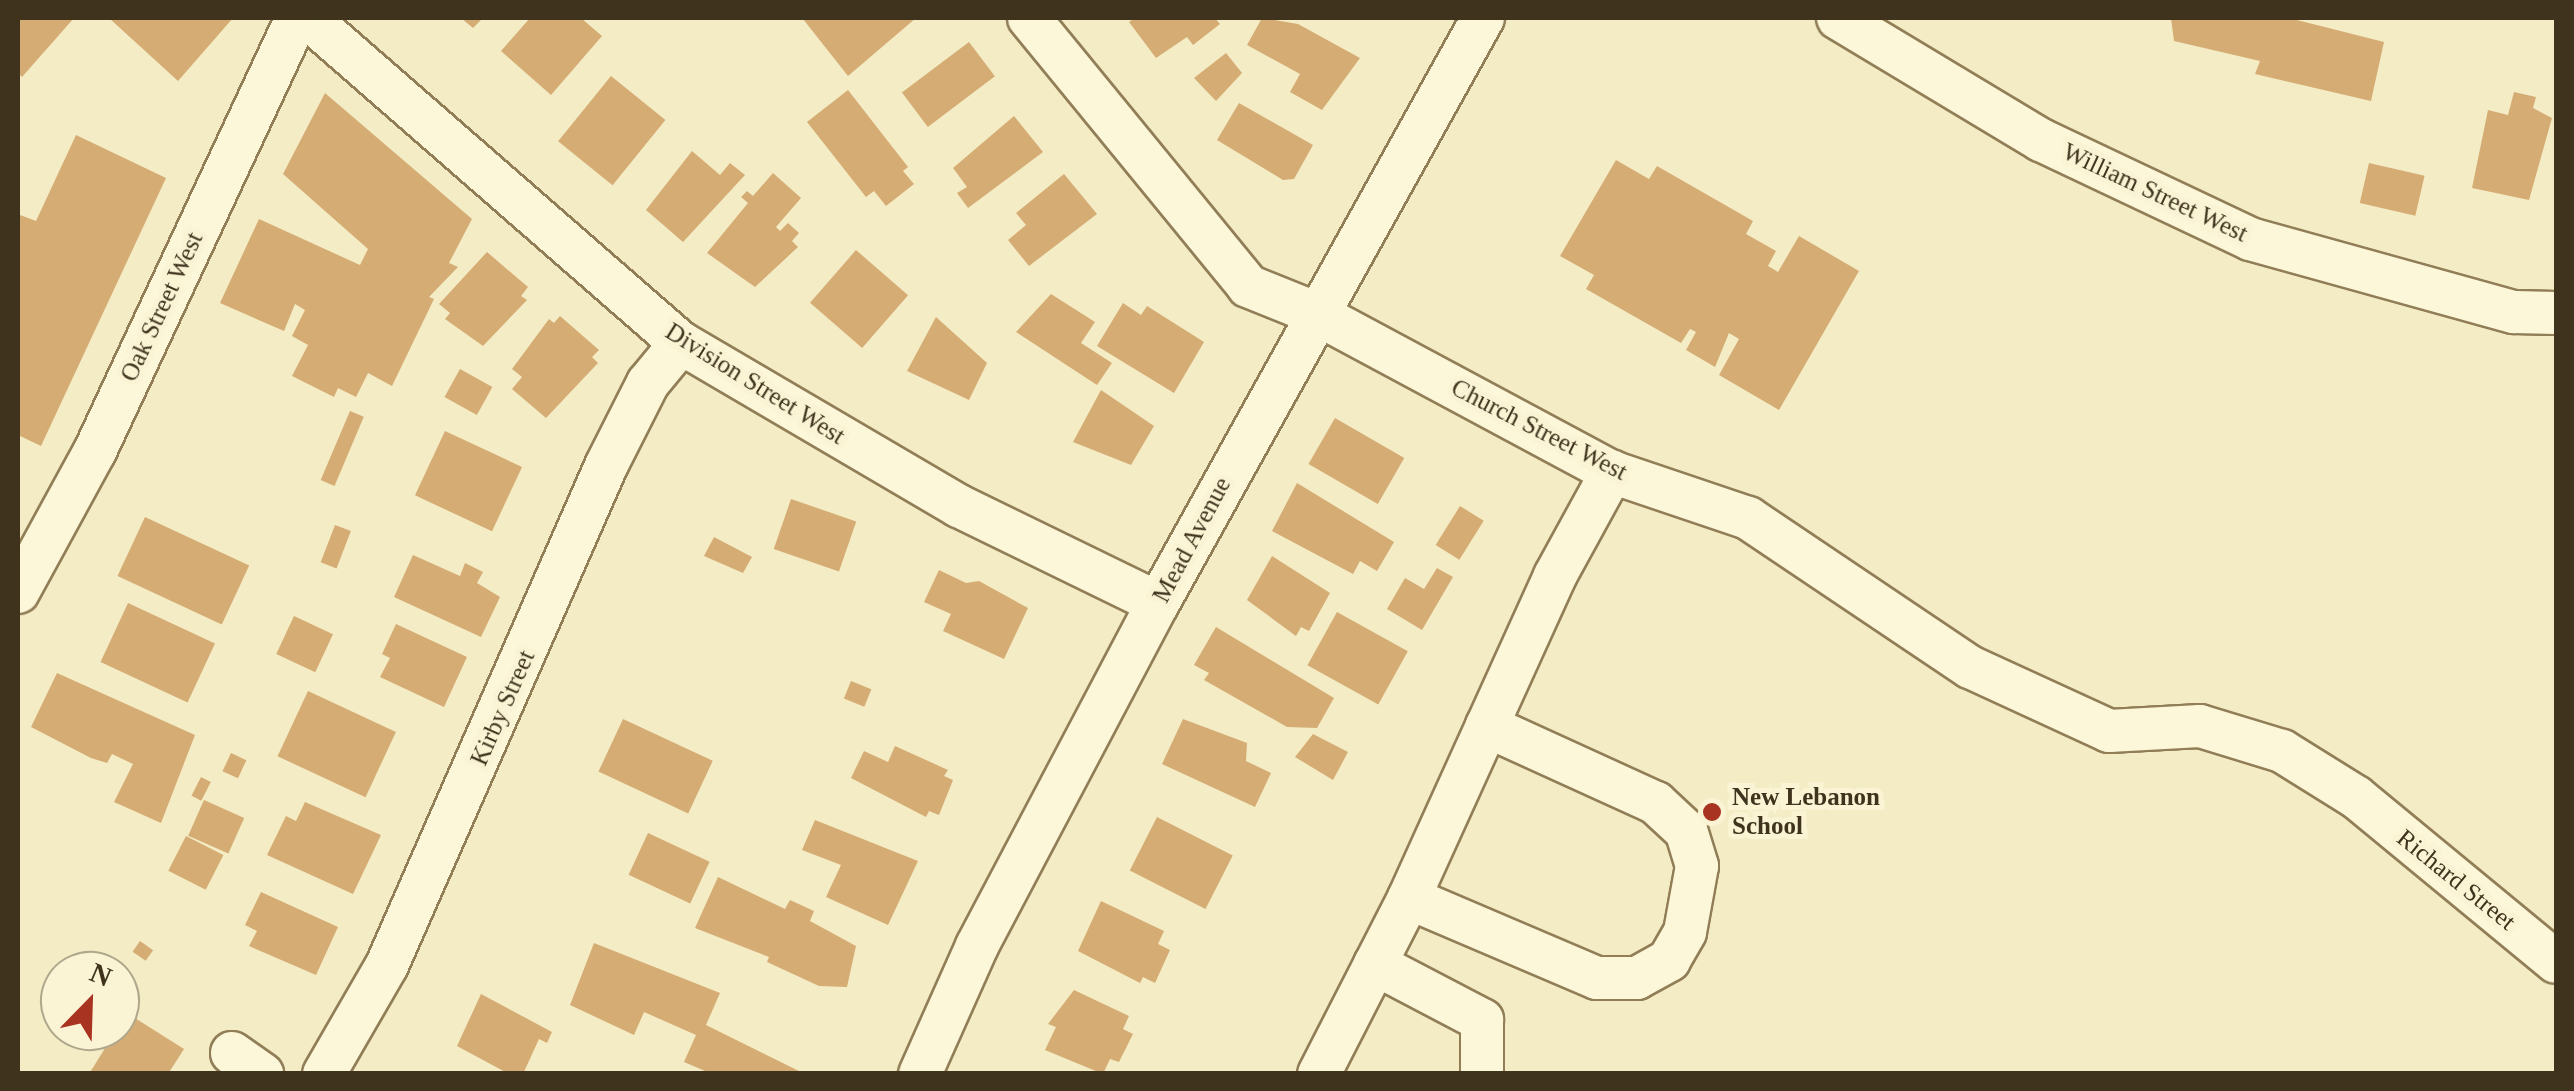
<!DOCTYPE html>
<html>
<head>
<meta charset="utf-8">
<style>
  body { margin:0 }
  #map { position:relative; width:2574px; height:1091px; overflow:hidden; background:#f3ecc4; font-family:Georgia,serif }
  div>[style] { position:absolute }
  [style*='--x'] { left:calc(var(--x)*1px); top:calc(var(--y)*1px); width:calc(var(--w)*1px); rotate:calc(var(--a)*1deg) }
  .building>* { inset:0; background:#d6ac75; transform-origin:0 0 }
  .roads { filter:drop-shadow(2px 0 #917e57) drop-shadow(-2px 0 #917e57) drop-shadow(0 2px #917e57) drop-shadow(0 -2px #917e57) }
  .minor>* { height:42px; margin:-21px; padding:0 21px; transform-origin:21px; border-radius:21px; background:#fcf7d9 }
  .dots>* { width:28px; height:28px; translate:-50% -50%; box-sizing:border-box; border:5px solid #faf4d5; border-radius:50% }
  span { translate:-50% -50%; white-space:nowrap; text-align:center; line-height:1.15; -webkit-text-stroke:10px #faf4d5; paint-order:stroke }
  .street-label { font-size:25px; color:#3f331d }
  .poi-label { font-size:25px; color:#3f331d; font-weight:700 }
  .left { translate:0 -50%; text-align:left }
  .frame { position:absolute; inset:0; border:20px solid #3f331d; pointer-events:none }
  .north { position:absolute; left:40px; top:951px; width:100px; height:100px; box-sizing:border-box; background:#faf4d5; border:2px solid #afa78b; border-radius:50%; rotate:23deg; font-size:28px; font-weight:700; line-height:40px; text-align:center; color:#3f331d }
  .north::after { content:''; display:block; margin:auto; width:35px; height:45px; background:#a73320; clip-path:polygon(50% 0,100% 100%,50% 72%,0 100%) }
</style>
</head>
<body>
<div id="map">
  <div class="building">
    <i style="clip-path:polygon(18px 18px,74px 18px,22px 77px,18px 73px)"></i>
    <i style="clip-path:polygon(109px 18px,233px 18px,178px 81px)"></i>
    <i style="clip-path:polygon(461px 18px,483px 18px,473px 28px)"></i>
    <i style="clip-path:polygon(530px 18px,581px 18px,602px 36px,551px 95px,501px 51px)"></i>
    <i style="clip-path:polygon(916px 18px,848px 76px,803px 19px,805px 18px)"></i>
    <i style="clip-path:polygon(1135px 18px,1215px 18px,1220px 24px,1193px 45px,1187px 37px,1156px 58px,1129px 22px)"></i>
    <i style="clip-path:polygon(1262px 18px,1298px 24px,1360px 58px,1322px 110px,1290px 92px,1300px 74px,1247px 45px)"></i>
    <i style="clip-path:polygon(2171px 18px,2289px 18px,2384px 42px,2371px 101px,2255px 74px,2260px 61px,2174px 41px)"></i>
    <i style="left:969px;top:42px;width:43px;height:84px;rotate:53deg"></i>
    <i style="clip-path:polygon(1226px 53px,1242px 73px,1216px 101px,1194px 78px)"></i>
    <i style="left:611px;top:76px;width:70px;height:84px;rotate:39deg"></i>
    <i style="clip-path:polygon(848px 90px,908px 167px,903px 171px,914px 184px,886px 206px,874px 191px,866px 197px,807px 122px)"></i>
    <i style="clip-path:polygon(2514px 92px,2536px 97px,2533px 108px,2552px 118px,2529px 200px,2472px 188px,2488px 110px,2508px 115px)"></i>
    <i style="clip-path:polygon(325px 93px,472px 219px,449px 263px,458px 267px,429px 297px,434px 299px,392px 386px,368px 373px,356px 397px,338px 388px,334px 397px,292px 376px,308px 345px,292px 336px,305px 310px,295px 304px,284px 331px,220px 303px,259px 219px,360px 265px,368px 249px,283px 174px)"></i>
    <i style="clip-path:polygon(1239px 103px,1313px 145px,1294px 179px,1283px 180px,1217px 140px)"></i>
    <i style="clip-path:polygon(1014px 116px,1043px 152px,968px 208px,957px 193px,967px 187px,953px 168px)"></i>
    <i style="clip-path:polygon(76px 135px,166px 178px,41px 446px,18px 435px,18px 220px,20px 215px,36px 221px)"></i>
    <i style="clip-path:polygon(692px 151px,720px 175px,730px 163px,745px 175px,683px 242px,646px 210px)"></i>
    <i style="clip-path:polygon(1616px 160px,1649px 179px,1657px 166px,1753px 221px,1746px 234px,1776px 251px,1768px 266px,1778px 272px,1799px 236px,1859px 271px,1779px 410px,1719px 375px,1739px 339px,1729px 333px,1715px 367px,1686px 350px,1696px 332px,1690px 329px,1681px 343px,1586px 289px,1594px 275px,1560px 256px)"></i>
    <i style="left:2369px;top:163px;width:57px;height:41px;rotate:13deg"></i>
    <i style="clip-path:polygon(773px 173px,801px 198px,776px 227px,780px 231px,788px 223px,799px 233px,792px 241px,798px 247px,755px 287px,707px 253px,748px 203px,741px 197px,747px 191px,753px 196px)"></i>
    <i style="clip-path:polygon(1064px 174px,1097px 214px,1029px 266px,1008px 240px,1026px 225px,1016px 213px)"></i>
    <i style="left:856px;top:250px;width:69px;height:70px;rotate:41deg"></i>
    <i style="clip-path:polygon(487px 252px,528px 287px,521px 296px,527px 300px,483px 346px,445px 319px,450px 313px,439px 304px)"></i>
    <i style="clip-path:polygon(1051px 294px,1095px 322px,1081px 343px,1112px 363px,1097px 385px,1016px 332px)"></i>
    <i style="clip-path:polygon(1123px 303px,1141px 315px,1147px 306px,1204px 342px,1174px 393px,1097px 346px)"></i>
    <i style="clip-path:polygon(560px 316px,599px 350px,592px 357px,598px 363px,546px 418px,512px 389px,522px 377px,512px 369px,549px 319px,554px 323px)"></i>
    <i style="clip-path:polygon(936px 317px,987px 363px,969px 400px,907px 371px)"></i>
    <i style="left:460px;top:369px;width:37px;height:32px;rotate:29deg"></i>
    <i style="clip-path:polygon(1101px 390px,1154px 426px,1131px 465px,1073px 442px)"></i>
    <i style="left:350px;top:411px;width:15px;height:75px;rotate:23deg"></i>
    <i style="left:1335px;top:418px;width:80px;height:53px;rotate:30deg"></i>
    <i style="left:445px;top:431px;width:85px;height:71px;rotate:25deg"></i>
    <i style="clip-path:polygon(1297px 483px,1394px 542px,1377px 571px,1360px 561px,1353px 574px,1272px 531px)"></i>
    <i style="left:791px;top:499px;width:69px;height:53px;rotate:19deg"></i>
    <i style="left:1460px;top:506px;width:28px;height:46px;rotate:32deg"></i>
    <i style="left:145px;top:517px;width:115px;height:65px;rotate:25deg"></i>
    <i style="left:335px;top:525px;width:17px;height:40px;rotate:21deg"></i>
    <i style="clip-path:polygon(714px 537px,752px 557px,743px 573px,704px 556px)"></i>
    <i style="clip-path:polygon(413px 555px,460px 576px,465px 563px,483px 572px,477px 583px,500px 597px,481px 637px,394px 597px)"></i>
    <i style="clip-path:polygon(1272px 556px,1330px 593px,1309px 631px,1301px 627px,1296px 636px,1247px 600px)"></i>
    <i style="clip-path:polygon(1437px 568px,1453px 577px,1422px 630px,1387px 609px,1405px 578px,1424px 589px)"></i>
    <i style="clip-path:polygon(939px 570px,966px 583px,979px 581px,1028px 608px,1004px 659px,943px 631px,951px 614px,924px 602px)"></i>
    <i style="left:128px;top:603px;width:96px;height:65px;rotate:25deg"></i>
    <i style="left:1337px;top:612px;width:81px;height:61px;rotate:29deg"></i>
    <i style="left:294px;top:616px;width:43px;height:42px;rotate:25deg"></i>
    <i style="clip-path:polygon(396px 624px,467px 657px,444px 707px,380px 677px,390px 658px,382px 654px)"></i>
    <i style="clip-path:polygon(1216px 627px,1334px 698px,1317px 728px,1287px 727px,1204px 680px,1209px 673px,1194px 665px)"></i>
    <i style="clip-path:polygon(57px 673px,195px 735px,161px 823px,114px 802px,133px 764px,112px 754px,107px 763px,91px 758px,31px 727px)"></i>
    <i style="left:851px;top:681px;width:22px;height:19px;rotate:22deg"></i>
    <i style="left:308px;top:691px;width:97px;height:72px;rotate:25deg"></i>
    <i style="left:623px;top:719px;width:99px;height:58px;rotate:25deg"></i>
    <i style="clip-path:polygon(1183px 719px,1247px 743px,1246px 761px,1271px 773px,1255px 807px,1162px 764px)"></i>
    <i style="clip-path:polygon(1313px 734px,1348px 752px,1333px 780px,1295px 757px)"></i>
    <i style="clip-path:polygon(895px 746px,948px 770px,944px 776px,953px 780px,939px 815px,929px 811px,926px 817px,851px 778px,864px 751px,888px 762px)"></i>
    <i style="left:231px;top:753px;width:17px;height:20px;rotate:25deg"></i>
    <i style="left:201px;top:777px;width:11px;height:21px;rotate:27deg"></i>
    <i style="left:204px;top:800px;width:44px;height:39px;rotate:24deg"></i>
    <i style="clip-path:polygon(305px 802px,381px 835px,353px 894px,267px 855px,286px 816px,296px 821px)"></i>
    <i style="left:1157px;top:817px;width:85px;height:60px;rotate:27deg"></i>
    <i style="clip-path:polygon(815px 820px,918px 861px,888px 925px,826px 897px,841px 865px,802px 850px)"></i>
    <i style="left:648px;top:833px;width:68px;height:46px;rotate:25deg"></i>
    <i style="left:186px;top:836px;width:42px;height:39px;rotate:27deg"></i>
    <i style="clip-path:polygon(718px 877px,785px 909px,790px 900px,814px 911px,810px 921px,856px 946px,847px 987px,819px 986px,767px 962px,769px 957px,695px 928px)"></i>
    <i style="clip-path:polygon(261px 892px,338px 927px,316px 975px,249px 946px,257px 931px,245px 925px)"></i>
    <i style="clip-path:polygon(1101px 901px,1164px 931px,1158px 944px,1170px 950px,1155px 983px,1143px 977px,1140px 983px,1078px 951px)"></i>
    <i style="left:140px;top:941px;width:16px;height:13px;rotate:35deg"></i>
    <i style="clip-path:polygon(594px 943px,720px 993px,706px 1025px,805px 1074px,712px 1074px,684px 1062px,696px 1035px,644px 1012px,634px 1035px,570px 1005px)"></i>
    <i style="clip-path:polygon(1074px 990px,1129px 1016px,1123px 1029px,1133px 1034px,1119px 1062px,1110px 1059px,1103px 1074px,1045px 1050px,1056px 1027px,1048px 1024px)"></i>
    <i style="clip-path:polygon(481px 994px,552px 1032px,547px 1043px,539px 1039px,523px 1074px,509px 1074px,457px 1046px)"></i>
    <i style="clip-path:polygon(127px 1013px,184px 1049px,168px 1074px,89px 1074px)"></i>
  </div>
  <div class="roads">
    <div class="minor">
      <i style="--x:308;--y:18;--w:495;--a:41.1"></i>
      <i style="--x:681;--y:343;--w:322;--a:30.4"></i>
      <i style="--x:959;--y:506;--w:221;--a:26"></i>
      <i style="--x:1029;--y:18;--w:346;--a:50.7"></i>
      <i style="--x:1248;--y:286;--w:72;--a:21.9"></i>
      <i style="--x:1315;--y:313;--w:337;--a:28.2"></i>
      <i style="--x:1612;--y:472;--w:144;--a:18.7"></i>
      <i style="--x:1748;--y:518;--w:267;--a:33.9"></i>
      <i style="--x:1970;--y:667;--w:153;--a:24.7"></i>
      <i style="--x:2109;--y:731;--w:91;--a:-3.1"></i>
      <i style="--x:2200;--y:726;--w:86;--a:17"></i>
      <i style="--x:2282;--y:751;--w:87;--a:31.9"></i>
      <i style="--x:2356;--y:797;--w:259;--a:39.5"></i>
      <i style="--x:1838;--y:18;--w:237;--a:31"></i>
      <i style="--x:2041;--y:140;--w:231;--a:25.3"></i>
      <i style="--x:2250;--y:239;--w:274;--a:15.5"></i>
      <i style="--x:2514;--y:312;--w:42;--a:1.4"></i>
      <i style="--x:18;--y:592;--w:161;--a:-61.4"></i>
      <i style="--x:95;--y:451;--w:478;--a:-65"></i>
      <i style="--x:1409;--y:898;--w:204;--a:23.1"></i>
      <i style="--x:1597;--y:978;--w:40;--a:0"></i>
      <i style="--x:1637;--y:978;--w:37;--a:-29"></i>
      <i style="--x:1669;--y:960;--w:32;--a:-60"></i>
      <i style="--x:1685;--y:932;--w:67;--a:-79.7"></i>
      <i style="--x:1697;--y:866;--w:37;--a:-107"></i>
      <i style="--x:1686;--y:831;--w:41;--a:-137"></i>
      <i style="--x:1656;--y:803;--w:186;--a:-155.5"></i>
      <i style="--x:1375;--y:964;--w:121;--a:27.6"></i>
      <i style="--x:1482;--y:1020;--w:54;--a:90"></i>
      <i style="--x:232;--y:1053;--w:37;--a:35"></i>
      <i style="--x:324;--y:1074;--w:126;--a:-60"></i>
      <i style="--x:387;--y:965;--w:545;--a:-66.3"></i>
      <i style="--x:606;--y:466;--w:93;--a:-63.2"></i>
      <i style="--x:648;--y:383;--w:52;--a:-50.5"></i>
      <i style="--x:920;--y:1074;--w:140;--a:-66"></i>
      <i style="--x:977;--y:946;--w:388;--a:-62.2"></i>
      <i style="--x:1158;--y:603;--w:669;--a:-60.95"></i>
      <i style="--x:1319;--y:1074;--w:198;--a:-62.9"></i>
      <i style="--x:1409;--y:898;--w:354;--a:-65.6"></i>
      <i style="--x:1555;--y:576;--w:119;--a:-61.3"></i>
    </div>
  </div>
  <div class="dots">
    <i style="left:1712px;top:812px;background:#a73320"></i>
  </div>
  <div class="street-label">
    <span style="left:2155px;top:193px;rotate:25deg">William Street West</span>
    <span style="left:162px;top:307px;rotate:-65deg">Oak Street West</span>
    <span style="left:755px;top:384px;rotate:32deg">Division Street West</span>
    <span style="left:1539px;top:430px;rotate:27deg">Church Street West</span>
    <span style="left:1192px;top:540px;rotate:-62deg">Mead Avenue</span>
    <span style="left:503px;top:708px;rotate:-66deg">Kirby Street</span>
    <span style="left:2456px;top:880px;rotate:39deg">Richard Street</span>
  </div>
  <div class="poi-label">
    <span class="left" style="left:1732px;top:812px">New Lebanon<br>School</span>
  </div>
  <div class="frame"></div>
  <div class="north">N</div>
</div>
</body>
</html>
